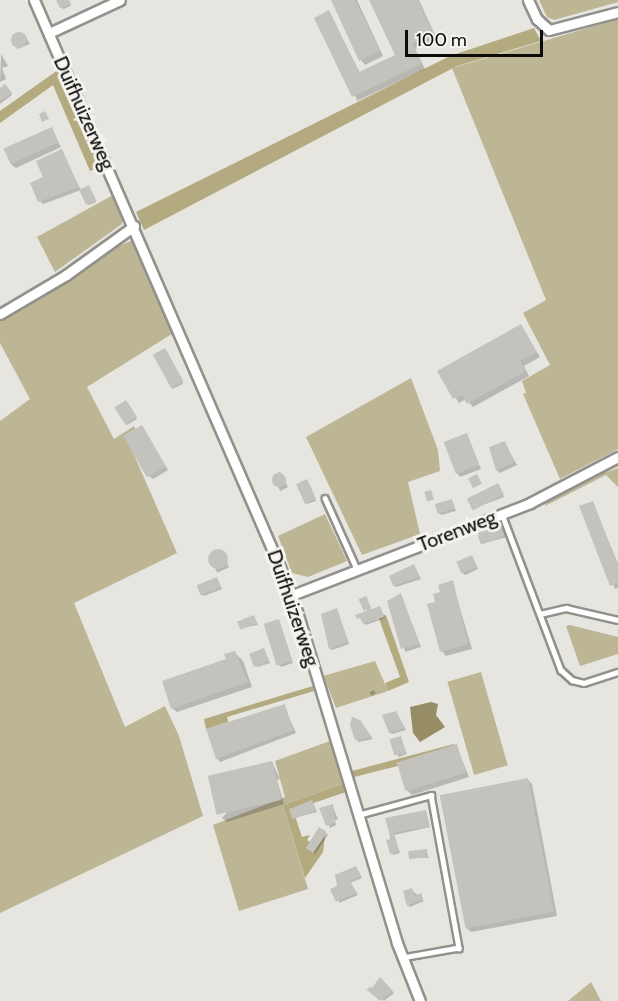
<!DOCTYPE html>
<html>
<head>
<meta charset="utf-8">
<style>
  body { margin:0 }
  #map { position:relative; width:618px; height:1001px; overflow:hidden; background:#e6e5e0; font-family:Cabin,sans-serif }
  div>[style] { position:absolute }
  [style*='--x'] { left:calc(var(--x)*1px); top:calc(var(--y)*1px); width:calc(var(--w)*1px); rotate:calc(var(--a)*1deg) }
  .green>* { inset:0; background:#bdb695; transform-origin:0 0 }
  .forest>* { inset:0; background:#b3aa80 }
  .water>* { inset:0; background:#968d64 }
  .shadow>* { inset:0; background:#0003; transform-origin:0 0 }
  .building>* { inset:0; background:#c3c2bd; transform-origin:0 0 }
  .round { border-radius:50% }
  .roads { filter:drop-shadow(2px 0 #92918c) drop-shadow(-2px 0 #92918c) drop-shadow(0 2px #92918c) drop-shadow(0 -2px #92918c) }
  .lane>* { height:4.5px; margin:-2.25px; padding:0 2.25px; transform-origin:2.25px; border-radius:2.25px; background:#fff }
  .street>* { height:9px; margin:-4.5px; padding:0 4.5px; transform-origin:4.5px; border-radius:4.5px; background:#fff }
  span { translate:-50% -50%; white-space:nowrap; text-align:center; line-height:1.15; -webkit-text-stroke:6px #f4f3ed; paint-order:stroke }
  .street-label { font-size:20px; color:#0c0b0a }
  .scale { position:absolute; left:405px; top:30px; width:138px; height:27px; box-sizing:border-box; border:3px solid #0c0b0a; border-top:0; padding-left:8px; font-size:18px; line-height:21px; white-space:nowrap; color:#0c0b0a; -webkit-text-stroke:4px #f4f3ed; paint-order:stroke }
</style>
</head>
<body>
<div id="map">
  <div class="green">
    <i style="clip-path:polygon(539px 0,618px 0,618px 2px,554px 20px,547px 17px)"></i>
    <i style="clip-path:polygon(618px 19px,618px 449px,560px 479px,523px 394px,526px 393px,522px 381px,550px 365px,523px 313px,546px 300px,452px 68px)"></i>
    <i style="clip-path:polygon(113px 195px,123px 218px,122px 224px,55px 272px,37px 237px)"></i>
    <i style="clip-path:polygon(133px 240px,175px 332px,87px 387px,114px 439px,134px 426px,141px 443px,131px 448px,177px 553px,74px 603px,125px 727px,165px 706px,179px 736px,203px 816px,0 913px,0 421px,30px 399px,0 343px,0 320px,66px 282px,114px 248px)"></i>
    <i style="clip-path:polygon(411px 378px,438px 450px,440px 471px,408px 482px,420px 534px,362px 555px,306px 437px)"></i>
    <i style="clip-path:polygon(618px 460px,618px 466px,605px 473px,618px 468px,618px 487px,606px 475px,545px 506px,547px 498px)"></i>
    <i style="clip-path:polygon(325px 514px,347px 561px,308px 577px,292px 573px,278px 536px)"></i>
    <i style="clip-path:polygon(570px 625px,618px 637px,618px 654px,580px 666px,566px 626px)"></i>
    <i style="clip-path:polygon(318px 658px,323px 676px,375px 661px,388px 691px,336px 708px,326px 682px,338px 723px,334px 725px,315px 660px)"></i>
    <i style="left:481px;top:672px;width:97px;height:35px;rotate:74deg"></i>
    <i style="clip-path:polygon(330px 741px,343px 784px,283px 805px,308px 889px,239px 911px,213px 825px,285px 797px,275px 761px)"></i>
    <i style="clip-path:polygon(591px 982px,601px 1001px,568px 1001px)"></i>
  </div>
  <div class="forest">
    <i style="clip-path:polygon(534px 28px,541px 41px,457px 66px,144px 230px,136px 212px,450px 56px)"></i>
    <i style="clip-path:polygon(58px 70px,100px 167px,90px 171px,53px 85px,0 123px,0 111px)"></i>
    <i style="clip-path:polygon(386px 615px,409px 682px,388px 691px,385px 683px,400px 677px,378px 616px)"></i>
    <i style="clip-path:polygon(313px 686px,314px 691px,227px 717px,228px 722px,206px 729px,204px 719px)"></i>
    <i style="clip-path:polygon(454px 744px,457px 751px,354px 777px,352px 771px)"></i>
    <i style="clip-path:polygon(343px 784px,346px 792px,293px 810px,302px 837px,310px 835px,307px 840px,317px 847px,325px 836px,323px 852px,305px 878px,283px 805px)"></i>
  </div>
  <div class="water">
    <i style="clip-path:polygon(431px 702px,438px 704px,436px 715px,445px 727px,420px 742px,413px 733px,410px 707px)"></i>
  </div>
  <div class="shadow">
    <i style="clip-path:polygon(58px 0,69px 0,71px 6px,63px 9px)"></i>
    <i style="clip-path:polygon(332px 0,357px 0,383px 56px,365px 65px,361px 60px)"></i>
    <i style="clip-path:polygon(371px 0,419px 0,437px 39px,415px 49px,425px 69px,357px 101px,329px 12px,360px 73px,397px 55px)"></i>
    <i style="clip-path:polygon(24px 34px,30px 44px,17px 49px,11px 40px)"></i>
    <i style="clip-path:polygon(1px 54px,8px 66px,2px 68px,6px 79px,0 82px)"></i>
    <i style="clip-path:polygon(7px 88px,12px 95px,0 104px,0 89px)"></i>
    <i style="clip-path:polygon(51px 129px,61px 147px,16px 168px,12px 165px,5px 149px)"></i>
    <i style="clip-path:polygon(61px 151px,81px 190px,43px 204px,40px 201px)"></i>
    <i style="clip-path:polygon(89px 187px,96px 202px,89px 205px,87px 203px)"></i>
    <i style="clip-path:polygon(521px 326px,540px 357px,524px 366px,529px 376px,473px 407px,466px 399px,459px 403px,439px 372px)"></i>
    <i style="clip-path:polygon(167px 351px,183px 384px,172px 389px,154px 355px)"></i>
    <i style="clip-path:polygon(128px 403px,137px 419px,127px 425px,125px 424px)"></i>
    <i style="clip-path:polygon(142px 426px,168px 470px,153px 479px,149px 476px)"></i>
    <i style="clip-path:polygon(467px 435px,481px 469px,460px 477px,457px 473px)"></i>
    <i style="clip-path:polygon(504px 442px,517px 465px,500px 473px,497px 470px)"></i>
    <i style="clip-path:polygon(280px 472px,288px 487px,280px 491px,273px 475px)"></i>
    <i style="clip-path:polygon(309px 483px,316px 501px,307px 504px,305px 502px)"></i>
    <i style="clip-path:polygon(498px 485px,504px 497px,472px 509px,468px 498px)"></i>
    <i style="clip-path:polygon(452px 501px,456px 511px,441px 515px,439px 513px)"></i>
    <i style="clip-path:polygon(593px 503px,618px 564px,618px 588px,615px 589px,581px 507px)"></i>
    <i style="clip-path:polygon(501px 526px,507px 537px,481px 544px,478px 537px)"></i>
    <i style="left:221px;top:550px;width:19px;height:13px;rotate:65deg"></i>
    <i style="clip-path:polygon(473px 559px,478px 569px,465px 575px,463px 573px)"></i>
    <i style="clip-path:polygon(414px 566px,421px 579px,396px 587px,394px 585px)"></i>
    <i style="clip-path:polygon(217px 579px,222px 589px,204px 596px,202px 594px)"></i>
    <i style="clip-path:polygon(454px 588px,472px 649px,446px 656px,442px 651px,438px 602px,443px 592px)"></i>
    <i style="clip-path:polygon(401px 595px,421px 647px,405px 652px,395px 596px)"></i>
    <i style="clip-path:polygon(367px 598px,371px 611px,380px 607px,385px 618px,366px 625px,358px 615px,367px 612px)"></i>
    <i style="clip-path:polygon(338px 612px,349px 644px,332px 650px,330px 648px)"></i>
    <i style="clip-path:polygon(254px 617px,258px 625px,241px 628px)"></i>
    <i style="clip-path:polygon(280px 623px,293px 663px,281px 667px,279px 665px)"></i>
    <i style="clip-path:polygon(264px 649px,270px 663px,257px 667px,255px 665px)"></i>
    <i style="clip-path:polygon(234px 652px,243px 661px,252px 687px,177px 712px,172px 708px)"></i>
    <i style="left:374px;top:690px;width:4px;height:5px;rotate:63deg"></i>
    <i style="clip-path:polygon(284px 706px,296px 733px,220px 762px,217px 758px)"></i>
    <i style="clip-path:polygon(397px 715px,406px 730px,392px 734px,390px 732px)"></i>
    <i style="clip-path:polygon(364px 731px,373px 739px,359px 742px,357px 740px)"></i>
    <i style="left:400px;top:738px;width:17px;height:9px;rotate:66deg"></i>
    <i style="clip-path:polygon(456px 745px,469px 777px,412px 795px,407px 790px)"></i>
    <i style="clip-path:polygon(272px 762px,280px 779px,277px 780px,284px 804px,227px 822px,222px 818px)"></i>
    <i style="clip-path:polygon(527px 779px,532px 784px,557px 916px,471px 932px,467px 928px)"></i>
    <i style="clip-path:polygon(312px 802px,317px 812px,293px 818px)"></i>
    <i style="clip-path:polygon(332px 805px,338px 819px,335px 820px,336px 825px,330px 828px,321px 809px)"></i>
    <i style="clip-path:polygon(426px 812px,430px 827px,394px 835px,400px 853px,393px 855px,387px 819px)"></i>
    <i style="clip-path:polygon(319px 829px,328px 835px,315px 854px,309px 850px)"></i>
    <i style="clip-path:polygon(426px 851px,429px 858px,410px 858px)"></i>
    <i style="clip-path:polygon(356px 867px,362px 878px,350px 883px,358px 895px,339px 903px,339px 887px)"></i>
    <i style="clip-path:polygon(412px 890px,424px 901px,410px 907px,408px 905px)"></i>
    <i style="clip-path:polygon(380px 979px,394px 993px,384px 1001px,368px 987px,374px 988px)"></i>
  </div>
  <div class="building">
    <i style="clip-path:polygon(56px 0,69px 0,71px 4px,60px 8px)"></i>
    <i style="clip-path:polygon(331px 0,355px 0,380px 51px,359px 61px)"></i>
    <i style="clip-path:polygon(369px 0,418px 0,434px 34px,412px 44px,421px 64px,352px 97px,314px 18px,329px 10px,359px 72px,395px 55px)"></i>
    <i class="round" style="left:11px;top:32px;width:16px;height:16px"></i>
    <i style="clip-path:polygon(5px 84px,12px 93px,0 101px,0 88px)"></i>
    <i style="clip-path:polygon(45px 111px,49px 119px,42px 122px,39px 114px)"></i>
    <i style="left:52px;top:127px;width:17px;height:53px;rotate:66deg"></i>
    <i style="clip-path:polygon(62px 149px,79px 187px,38px 202px,30px 183px,43px 177px,36px 161px)"></i>
    <i style="left:89px;top:185px;width:17px;height:11px;rotate:65deg"></i>
    <i style="clip-path:polygon(521px 324px,537px 352px,520px 361px,526px 371px,467px 404px,462px 395px,453px 399px,437px 371px)"></i>
    <i style="left:165px;top:348px;width:38px;height:14px;rotate:61deg"></i>
    <i style="left:126px;top:400px;width:20px;height:14px;rotate:57deg"></i>
    <i style="left:142px;top:425px;width:48px;height:22px;rotate:60deg"></i>
    <i style="left:467px;top:433px;width:34px;height:25px;rotate:69deg"></i>
    <i style="clip-path:polygon(505px 441px,514px 462px,496px 471px,489px 447px)"></i>
    <i class="round" style="left:272px;top:473px;width:14px;height:14px"></i>
    <i style="left:477px;top:474px;width:11px;height:10px;rotate:63deg"></i>
    <i style="left:307px;top:479px;width:22px;height:12px;rotate:66deg"></i>
    <i style="left:498px;top:483px;width:13px;height:35px;rotate:63deg"></i>
    <i style="left:431px;top:490px;width:10px;height:7px;rotate:73deg"></i>
    <i style="left:452px;top:499px;width:10px;height:18px;rotate:73deg"></i>
    <i style="clip-path:polygon(593px 501px,618px 566px,618px 583px,610px 586px,579px 506px)"></i>
    <i style="left:502px;top:524px;width:12px;height:26px;rotate:70deg"></i>
    <i class="round" style="left:208px;top:549px;width:20px;height:20px"></i>
    <i style="left:472px;top:555px;width:13px;height:17px;rotate:67deg"></i>
    <i style="clip-path:polygon(414px 564px,420px 577px,393px 586px,389px 576px)"></i>
    <i style="left:217px;top:577px;width:11px;height:22px;rotate:68deg"></i>
    <i style="clip-path:polygon(453px 580px,468px 644px,440px 652px,427px 604px,435px 602px,433px 594px,440px 592px,438px 585px)"></i>
    <i style="clip-path:polygon(401px 593px,419px 644px,401px 649px,387px 601px)"></i>
    <i style="left:366px;top:596px;width:13px;height:8px;rotate:67deg"></i>
    <i style="clip-path:polygon(380px 606px,384px 617px,363px 624px,360px 618px,357px 619px,355px 615px)"></i>
    <i style="clip-path:polygon(337px 608px,348px 642px,329px 649px,321px 614px)"></i>
    <i style="left:254px;top:615px;width:9px;height:18px;rotate:69deg"></i>
    <i style="left:279px;top:619px;width:44px;height:16px;rotate:73deg"></i>
    <i style="left:264px;top:648px;width:14px;height:16px;rotate:69deg"></i>
    <i style="clip-path:polygon(235px 651px,248px 682px,171px 709px,162px 681px,226px 659px,224px 654px)"></i>
    <i style="clip-path:polygon(285px 704px,293px 730px,216px 759px,206px 729px)"></i>
    <i style="clip-path:polygon(396px 711px,405px 728px,389px 733px,382px 715px)"></i>
    <i style="clip-path:polygon(352px 717px,360px 720px,372px 737px,355px 740px,350px 725px)"></i>
    <i style="left:401px;top:736px;width:17px;height:12px;rotate:73deg"></i>
    <i style="left:457px;top:744px;width:30px;height:63px;rotate:73deg"></i>
    <i style="left:272px;top:761px;width:40px;height:66px;rotate:77deg"></i>
    <i style="left:528px;top:778px;width:136px;height:90px;rotate:79deg"></i>
    <i style="left:312px;top:800px;width:11px;height:25px;rotate:68deg"></i>
    <i style="clip-path:polygon(333px 804px,335px 823px,326px 826px,319px 808px)"></i>
    <i style="clip-path:polygon(426px 810px,429px 826px,394px 833px,399px 851px,390px 854px,386px 840px,391px 839px,385px 818px)"></i>
    <i style="left:319px;top:827px;width:9px;height:25px;rotate:32deg"></i>
    <i style="left:427px;top:849px;width:8px;height:19px;rotate:83deg"></i>
    <i style="clip-path:polygon(356px 866px,361px 876px,350px 881px,357px 893px,336px 902px,330px 889px,337px 886px,335px 875px)"></i>
    <i style="clip-path:polygon(412px 888px,415px 896px,421px 893px,423px 899px,407px 906px,403px 891px)"></i>
    <i style="clip-path:polygon(380px 977px,393px 991px,380px 1001px,366px 989px,372px 988px)"></i>
  </div>
  <div class="roads">
    <div class="lane">
      <i style="--x:325;--y:498;--w:78;--a:65.7"></i>
      <i style="--x:502;--y:514;--w:167;--a:69.3"></i>
      <i style="--x:561;--y:670;--w:15;--a:42"></i>
      <i style="--x:572;--y:680;--w:12;--a:14"></i>
      <i style="--x:584;--y:683;--w:36;--a:-18"></i>
      <i style="--x:540;--y:614;--w:27;--a:-13"></i>
      <i style="--x:566;--y:608;--w:53;--a:13"></i>
      <i style="--x:358;--y:815;--w:76;--a:-15.3"></i>
      <i style="--x:431;--y:795;--w:156;--a:79.6"></i>
      <i style="--x:459;--y:948;--w:58;--a:170"></i>
    </div>
    <div class="street">
      <i style="--x:34;--y:0;--w:649;--a:66.56"></i>
      <i style="--x:292;--y:595;--w:363;--a:73.2"></i>
      <i style="--x:397;--y:943;--w:62;--a:68.4"></i>
      <i style="--x:528;--y:0;--w:21;--a:65"></i>
      <i style="--x:537;--y:19;--w:16;--a:43"></i>
      <i style="--x:549;--y:30;--w:71;--a:-14.6"></i>
      <i style="--x:49;--y:33;--w:78;--a:-24.9"></i>
      <i style="--x:0;--y:314;--w:77;--a:-30.6"></i>
      <i style="--x:66;--y:275;--w:84;--a:-35.8"></i>
      <i style="--x:292;--y:595;--w:255;--a:-21.1"></i>
      <i style="--x:530;--y:503;--w:99;--a:-27.6"></i>
    </div>
  </div>
  <div class="street-label">
    <span style="left:84px;top:113px;rotate:66deg">Duifhuizerweg</span>
    <span style="left:457px;top:531px;rotate:-21deg">Torenweg</span>
    <span style="left:293px;top:608px;rotate:71deg">Duifhuizerweg</span>
  </div>
  <div class="scale">100 m</div>
</div>
</body>
</html>
